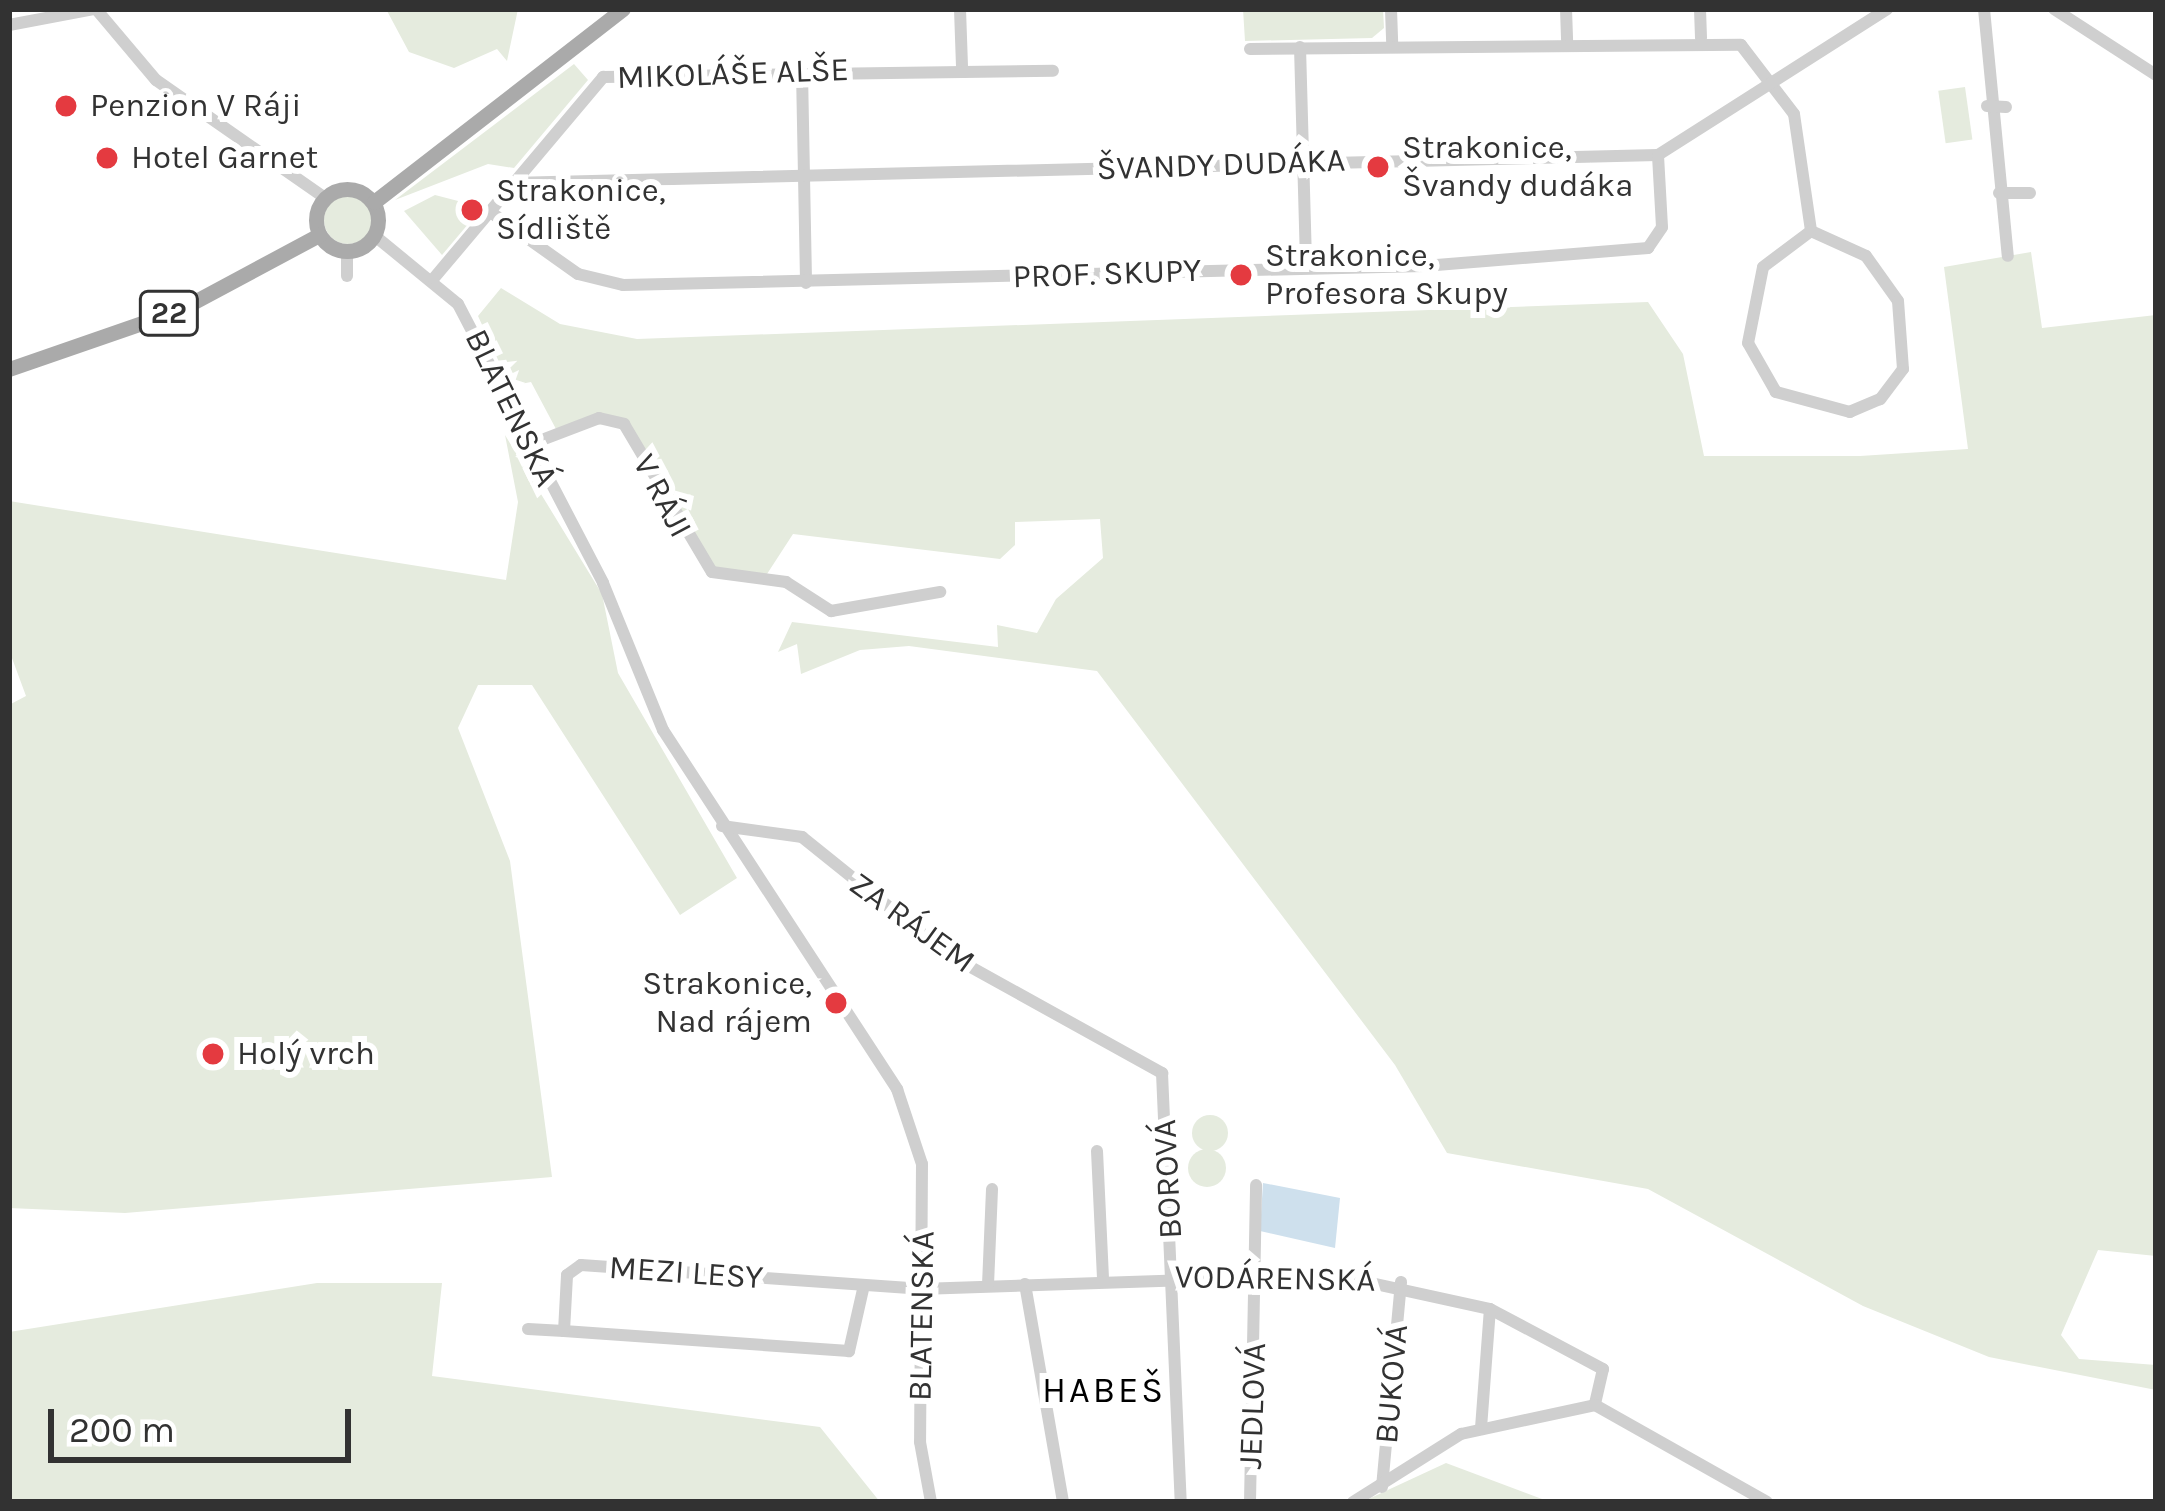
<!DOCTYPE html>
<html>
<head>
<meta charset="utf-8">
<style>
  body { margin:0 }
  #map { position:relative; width:2165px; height:1511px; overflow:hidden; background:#fff; font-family:Karla,sans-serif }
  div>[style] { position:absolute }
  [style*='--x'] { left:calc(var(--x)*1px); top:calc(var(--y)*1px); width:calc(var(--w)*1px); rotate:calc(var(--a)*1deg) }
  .green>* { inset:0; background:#e5ebde; transform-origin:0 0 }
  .round { border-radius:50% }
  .water>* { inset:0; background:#cee0ed }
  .minor>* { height:12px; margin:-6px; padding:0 6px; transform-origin:6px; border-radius:6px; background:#cfcfcf }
  .major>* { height:15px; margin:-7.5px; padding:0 7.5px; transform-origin:7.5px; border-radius:7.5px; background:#aaa }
  .major>.ring { margin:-7.5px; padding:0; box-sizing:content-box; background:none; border:15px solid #aaa; border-radius:50% }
  .dots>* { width:33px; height:33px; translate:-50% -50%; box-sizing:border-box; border:6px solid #fff; border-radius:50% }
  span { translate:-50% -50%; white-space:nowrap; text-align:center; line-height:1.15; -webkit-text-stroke:12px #fff; paint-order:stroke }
  .shield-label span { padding:3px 9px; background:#fff; border:3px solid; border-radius:9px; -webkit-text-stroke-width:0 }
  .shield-label { font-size:30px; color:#323232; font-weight:700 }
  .street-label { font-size:33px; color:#323232 }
  .poi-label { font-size:33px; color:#323232 }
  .left { translate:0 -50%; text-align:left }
  .right { translate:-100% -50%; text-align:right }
  .neighbourhood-label { font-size:36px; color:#000; letter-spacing:3px }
  .frame { position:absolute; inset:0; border:12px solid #323232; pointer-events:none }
  .scale { position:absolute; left:48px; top:1409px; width:303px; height:54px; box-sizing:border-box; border:6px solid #323232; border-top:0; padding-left:15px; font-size:36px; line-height:42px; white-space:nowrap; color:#323232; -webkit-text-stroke:9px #fff; paint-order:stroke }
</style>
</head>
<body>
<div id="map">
  <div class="green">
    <i style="clip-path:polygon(386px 9px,518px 9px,507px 61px,497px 49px,454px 68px,409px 52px)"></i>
    <i style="clip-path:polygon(1243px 9px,1383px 9px,1384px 28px,1372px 38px,1245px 41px)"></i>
    <i style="clip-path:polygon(574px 64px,588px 80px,514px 168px,488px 164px,395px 200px)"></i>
    <i style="left:1965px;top:87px;width:53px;height:27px;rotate:82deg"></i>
    <i style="clip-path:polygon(435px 195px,462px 202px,469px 223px,442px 255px,404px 211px)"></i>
    <i class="round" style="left:324px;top:196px;width:48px;height:48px"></i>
    <i style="clip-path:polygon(2031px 252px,2042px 328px,2156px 315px,2156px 1256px,2098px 1250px,2061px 1335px,2079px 1359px,2156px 1365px,2156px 1390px,1989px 1357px,1863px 1306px,1648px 1189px,1447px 1153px,1395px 1065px,1097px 671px,909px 646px,860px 650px,801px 674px,797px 644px,778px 652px,792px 622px,998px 647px,997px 625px,1037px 633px,1056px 599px,1103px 558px,1100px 519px,1015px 522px,1015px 545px,1000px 559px,793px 534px,767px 574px,706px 571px,624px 422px,556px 429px,531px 382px,510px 386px,478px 316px,501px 288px,560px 324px,637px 339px,1648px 302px,1683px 354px,1704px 456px,1860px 456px,1968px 449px,1944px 267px)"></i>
    <i style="clip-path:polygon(505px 435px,602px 594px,618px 673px,737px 878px,680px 915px,532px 685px,478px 685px,458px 728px,510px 861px,552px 1177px,125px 1213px,9px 1208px,9px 705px,26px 696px,9px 650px,9px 501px,506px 580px,518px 502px)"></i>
    <i class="round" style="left:1192px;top:1115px;width:36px;height:36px"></i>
    <i class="round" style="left:1188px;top:1149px;width:38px;height:38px"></i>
    <i style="clip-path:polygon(317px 1283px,442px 1283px,432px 1376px,820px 1427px,880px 1502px,9px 1502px,9px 1332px)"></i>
    <i style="clip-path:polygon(1446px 1463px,1550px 1502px,1362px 1502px)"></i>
  </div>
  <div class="water">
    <i style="clip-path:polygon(1263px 1183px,1340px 1198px,1335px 1248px,1260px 1231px)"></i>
  </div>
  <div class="minor">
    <i style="--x:96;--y:9;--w:93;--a:49.8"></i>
    <i style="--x:156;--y:80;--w:206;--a:34.9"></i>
    <i style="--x:960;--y:9;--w:57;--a:88"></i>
    <i style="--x:1391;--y:9;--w:36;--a:88"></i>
    <i style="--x:1566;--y:9;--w:31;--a:88"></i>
    <i style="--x:1700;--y:9;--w:29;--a:88"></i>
    <i style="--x:1984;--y:9;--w:248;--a:84.5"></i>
    <i style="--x:2054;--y:9;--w:121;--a:32.9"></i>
    <i style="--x:9;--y:25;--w:86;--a:-10.7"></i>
    <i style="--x:1300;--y:47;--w:221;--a:88.4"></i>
    <i style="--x:1250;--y:49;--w:491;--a:-0.5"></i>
    <i style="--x:1741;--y:45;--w:87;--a:52.5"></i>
    <i style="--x:1794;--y:114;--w:118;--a:81.7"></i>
    <i style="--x:1811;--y:231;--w:60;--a:24.4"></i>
    <i style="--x:1866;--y:256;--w:55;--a:54.6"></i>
    <i style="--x:1898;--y:301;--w:68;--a:85.8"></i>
    <i style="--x:1903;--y:369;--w:38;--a:127"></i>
    <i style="--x:1880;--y:399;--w:33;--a:157"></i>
    <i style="--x:1850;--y:412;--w:77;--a:-164.9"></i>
    <i style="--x:1776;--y:392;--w:56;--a:-119.7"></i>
    <i style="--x:1748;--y:343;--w:77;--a:-78.8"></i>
    <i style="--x:1763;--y:267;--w:60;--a:-36.9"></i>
    <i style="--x:802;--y:72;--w:211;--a:88.9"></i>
    <i style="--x:1987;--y:106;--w:19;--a:3"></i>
    <i style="--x:511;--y:183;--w:1147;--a:-1.4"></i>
    <i style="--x:1658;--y:155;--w:272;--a:-32.5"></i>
    <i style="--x:1999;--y:193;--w:31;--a:0"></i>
    <i style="--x:489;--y:211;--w:109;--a:35.3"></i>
    <i style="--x:578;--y:274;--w:46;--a:13.7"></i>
    <i style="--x:623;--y:285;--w:801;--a:-1.36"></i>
    <i style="--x:1424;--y:266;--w:225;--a:-4.6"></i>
    <i style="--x:1648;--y:248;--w:25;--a:-56"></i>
    <i style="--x:1662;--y:227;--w:72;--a:-93.2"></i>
    <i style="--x:375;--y:236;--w:107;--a:39.3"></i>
    <i style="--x:458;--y:304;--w:314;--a:62.5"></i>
    <i style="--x:603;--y:583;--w:159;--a:67.8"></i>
    <i style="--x:663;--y:730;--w:429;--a:56.9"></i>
    <i style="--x:897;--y:1089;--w:79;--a:71.6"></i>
    <i style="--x:922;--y:1164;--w:278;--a:90.4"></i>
    <i style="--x:920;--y:1442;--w:61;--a:79.6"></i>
    <i style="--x:347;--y:252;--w:24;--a:90"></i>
    <i style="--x:434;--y:278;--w:263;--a:-49.9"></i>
    <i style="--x:603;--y:77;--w:450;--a:-0.8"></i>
    <i style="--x:526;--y:446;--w:78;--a:-21"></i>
    <i style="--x:599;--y:418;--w:26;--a:13"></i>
    <i style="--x:624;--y:424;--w:172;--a:59.3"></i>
    <i style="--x:712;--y:572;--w:75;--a:7.7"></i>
    <i style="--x:786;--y:582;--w:54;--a:32.8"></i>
    <i style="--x:831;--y:611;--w:111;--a:-9.9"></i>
    <i style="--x:722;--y:826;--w:81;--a:7.8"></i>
    <i style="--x:802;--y:837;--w:189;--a:38.8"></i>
    <i style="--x:949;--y:955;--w:244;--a:29"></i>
    <i style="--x:1162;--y:1073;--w:429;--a:87.5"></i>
    <i style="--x:1097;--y:1151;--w:129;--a:87.3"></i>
    <i style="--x:1025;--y:1284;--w:221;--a:80.1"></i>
    <i style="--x:864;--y:1285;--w:68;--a:102.8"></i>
    <i style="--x:849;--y:1351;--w:286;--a:-176"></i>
    <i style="--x:564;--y:1331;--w:56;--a:-86.9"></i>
    <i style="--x:567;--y:1275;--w:17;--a:-36"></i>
    <i style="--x:581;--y:1265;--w:340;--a:4"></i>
    <i style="--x:920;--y:1289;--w:414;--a:-1.9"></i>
    <i style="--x:1334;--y:1275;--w:160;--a:12.3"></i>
    <i style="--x:1490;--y:1309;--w:128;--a:28"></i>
    <i style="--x:1603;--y:1369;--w:37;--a:103"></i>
    <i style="--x:988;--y:1285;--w:96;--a:-87.6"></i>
    <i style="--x:528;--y:1329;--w:36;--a:3"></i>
    <i style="--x:1481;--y:1428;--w:119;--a:-85.7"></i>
    <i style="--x:1382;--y:1487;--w:206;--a:-84.7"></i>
    <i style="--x:1250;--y:1502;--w:317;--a:-88.9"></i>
    <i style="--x:1353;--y:1502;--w:128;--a:-32.2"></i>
    <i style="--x:1461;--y:1434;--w:137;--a:-12.2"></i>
    <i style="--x:1595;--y:1405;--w:197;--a:29.4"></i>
  </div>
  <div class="major">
    <i class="ring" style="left:316px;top:189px;width:47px;height:47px"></i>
    <i style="--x:374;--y:202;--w:315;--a:-37.8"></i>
    <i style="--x:9;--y:369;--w:180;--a:-19.1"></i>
    <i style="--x:179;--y:310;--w:159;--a:-28.2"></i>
  </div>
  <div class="dots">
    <i style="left:66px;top:106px;background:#e43a40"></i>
    <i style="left:107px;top:158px;background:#e43a40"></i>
    <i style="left:1378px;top:167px;background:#e43a40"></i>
    <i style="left:472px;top:210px;background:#e43a40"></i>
    <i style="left:1241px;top:275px;background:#e43a40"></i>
    <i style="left:836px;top:1003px;background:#e43a40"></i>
    <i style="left:213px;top:1054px;background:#e43a40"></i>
  </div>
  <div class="shield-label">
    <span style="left:169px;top:313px">22</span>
  </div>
  <div class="street-label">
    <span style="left:733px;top:74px;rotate:-2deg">MIKOLÁŠE ALŠE</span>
    <span style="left:1221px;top:165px;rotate:-2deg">ŠVANDY DUDÁKA</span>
    <span style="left:1107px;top:274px;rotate:-2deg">PROF. SKUPY</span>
    <span style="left:511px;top:408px;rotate:64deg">BLATENSKÁ</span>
    <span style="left:662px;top:496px;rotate:62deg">V RÁJI</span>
    <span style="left:912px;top:923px;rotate:36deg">ZA RÁJEM</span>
    <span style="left:1168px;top:1179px;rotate:-93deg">BOROVÁ</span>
    <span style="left:686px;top:1273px;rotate:4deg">MEZI LESY</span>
    <span style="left:1275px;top:1279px;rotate:1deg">VODÁRENSKÁ</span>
    <span style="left:922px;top:1316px;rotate:-89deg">BLATENSKÁ</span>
    <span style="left:1392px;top:1384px;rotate:-85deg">BUKOVÁ</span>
    <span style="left:1253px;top:1406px;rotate:-88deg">JEDLOVÁ</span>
  </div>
  <div class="poi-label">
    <span class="left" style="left:90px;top:106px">Penzion V Ráji</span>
    <span class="left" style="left:1402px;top:167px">Strakonice,<br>Švandy dudáka</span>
    <span class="left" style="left:131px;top:158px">Hotel Garnet</span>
    <span class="left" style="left:496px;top:210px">Strakonice,<br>Sídliště</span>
    <span class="left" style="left:1265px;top:275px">Strakonice,<br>Profesora Skupy</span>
    <span class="right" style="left:812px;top:1003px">Strakonice,<br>Nad rájem</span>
    <span class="left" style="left:237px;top:1054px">Holý vrch</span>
  </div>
  <div class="neighbourhood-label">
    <span style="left:1104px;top:1391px">HABEŠ</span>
  </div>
  <div class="frame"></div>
  <div class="scale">200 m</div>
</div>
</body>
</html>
